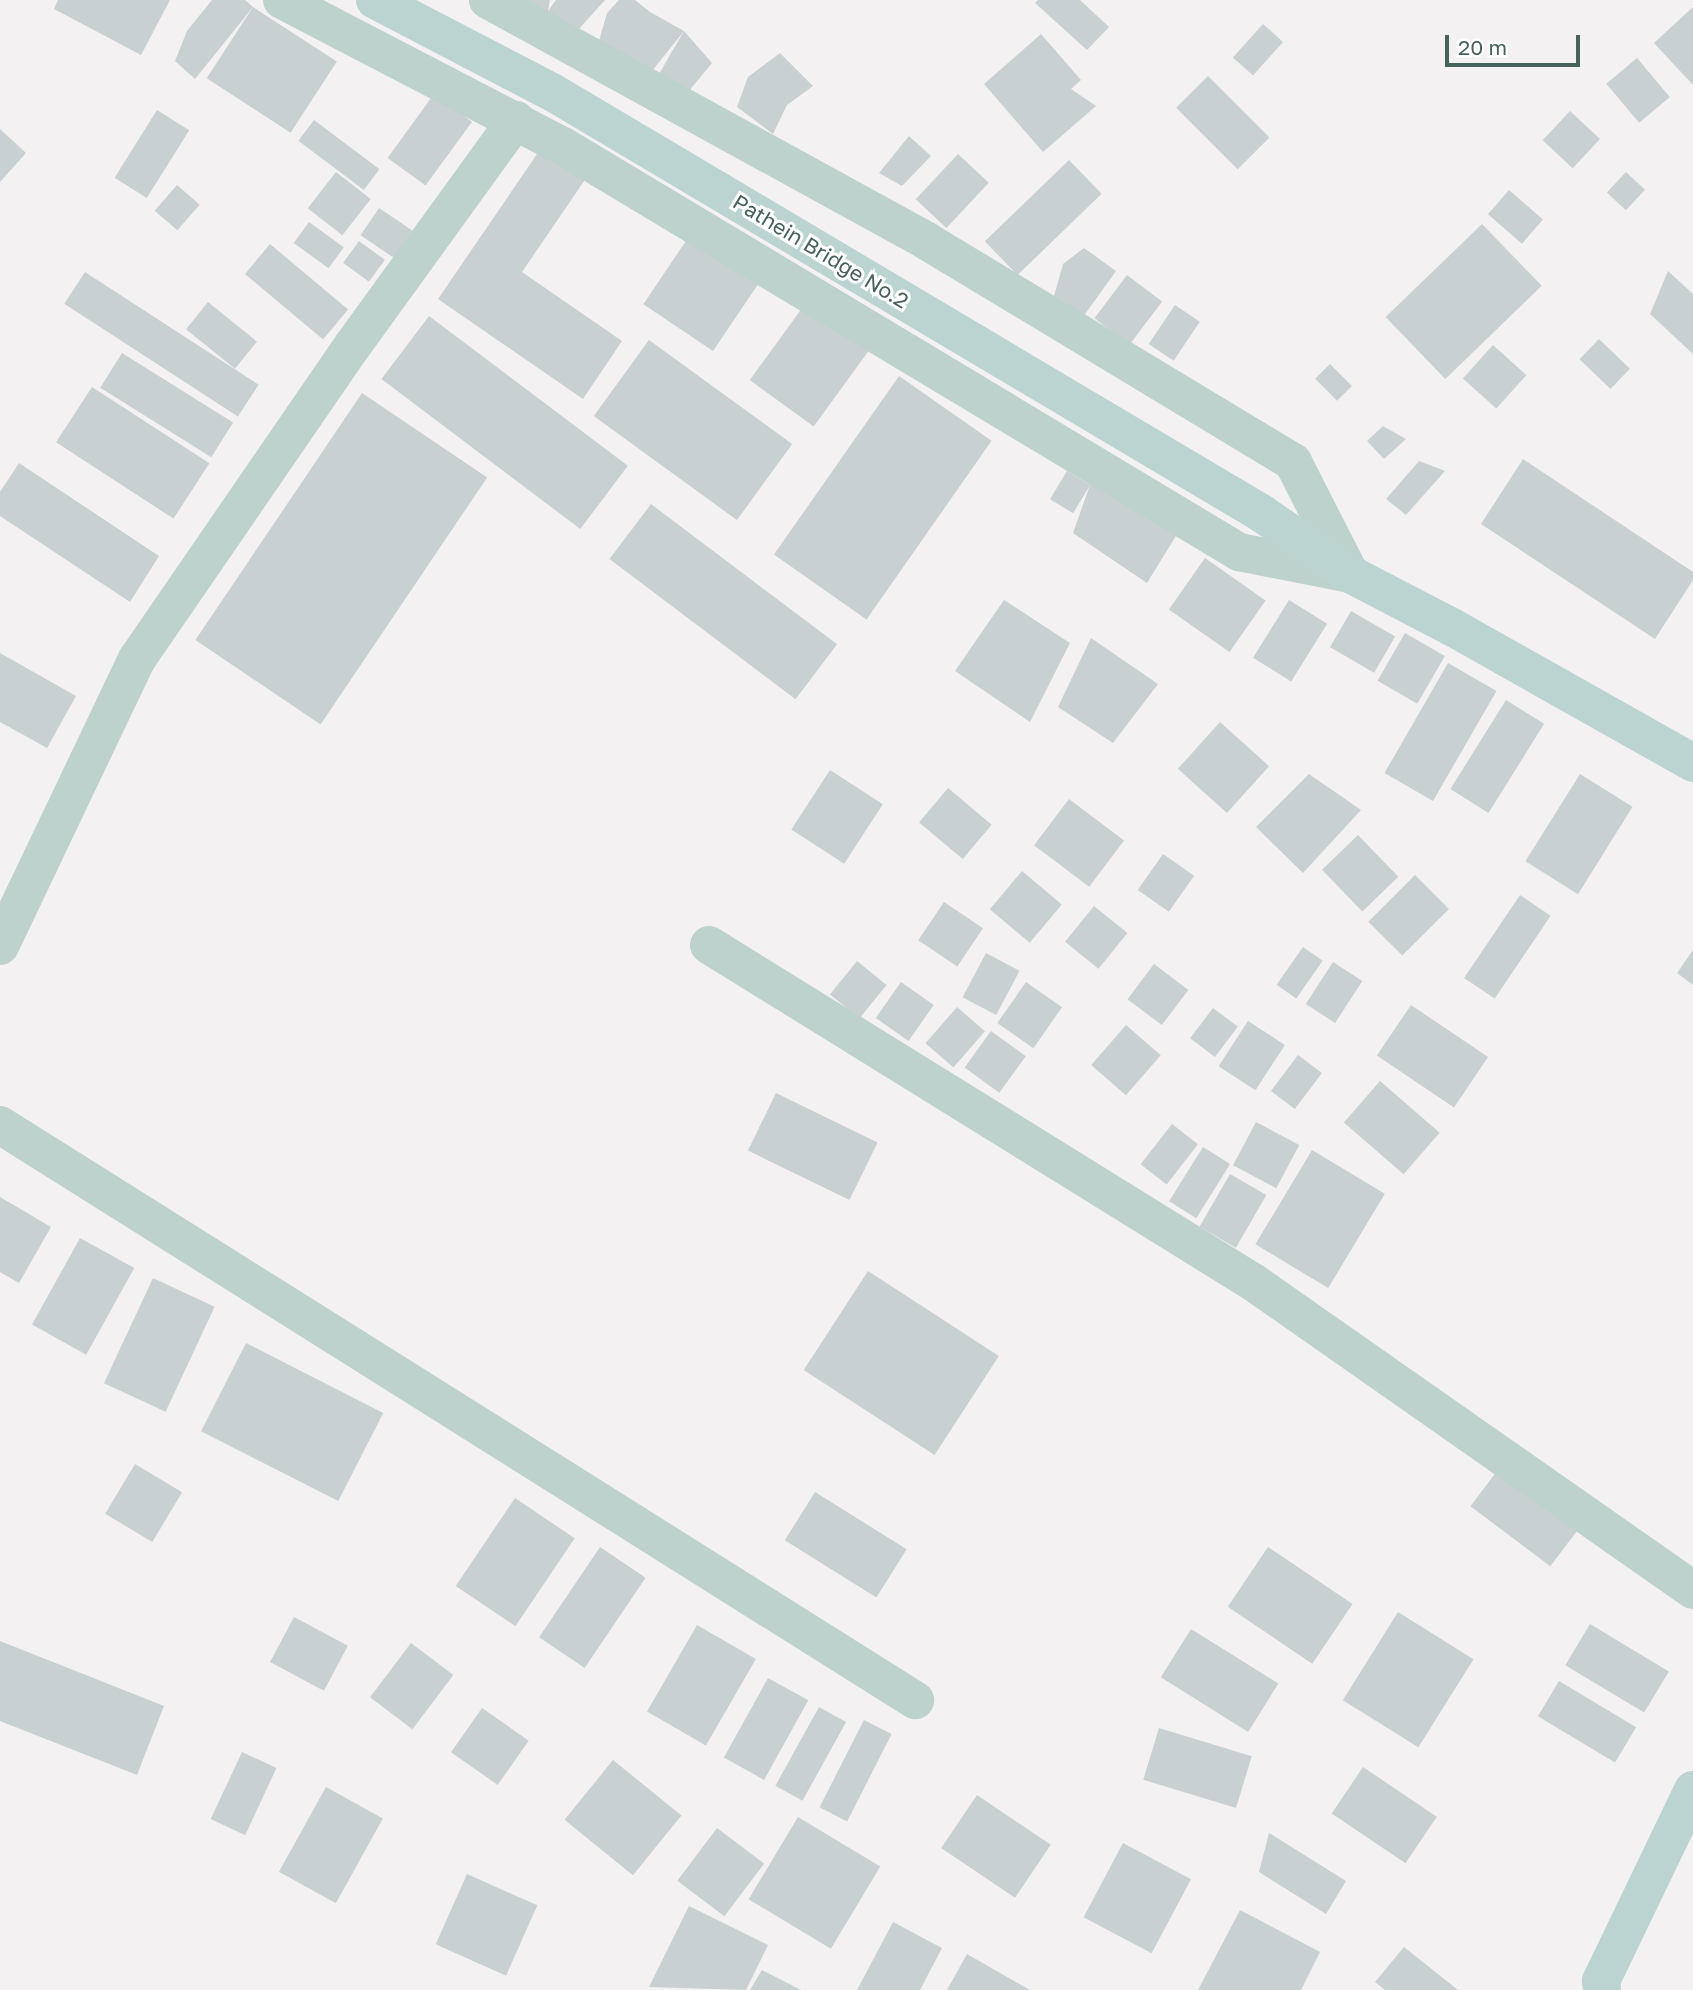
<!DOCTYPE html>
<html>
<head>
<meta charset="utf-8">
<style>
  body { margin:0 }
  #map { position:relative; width:1693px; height:1990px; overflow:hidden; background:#f4f1f3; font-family:"Golos Text",sans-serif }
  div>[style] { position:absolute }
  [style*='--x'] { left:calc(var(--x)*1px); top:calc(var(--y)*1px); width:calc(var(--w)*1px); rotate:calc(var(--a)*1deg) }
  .building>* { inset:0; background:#c8d0d1; transform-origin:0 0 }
  .street>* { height:38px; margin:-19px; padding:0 19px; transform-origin:19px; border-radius:19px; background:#bed2cd }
  .secondary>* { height:38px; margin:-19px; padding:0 19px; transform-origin:19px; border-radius:19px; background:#bcd4d1 }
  span { translate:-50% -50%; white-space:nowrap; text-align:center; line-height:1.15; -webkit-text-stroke:6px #fff; paint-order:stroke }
  .street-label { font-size:21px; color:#47615c }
  .scale { position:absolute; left:1445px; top:35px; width:135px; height:32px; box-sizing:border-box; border:4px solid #47615c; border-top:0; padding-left:9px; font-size:21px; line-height:24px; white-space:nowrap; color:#47615c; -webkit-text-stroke:5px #fff; paint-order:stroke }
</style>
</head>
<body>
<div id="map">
  <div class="building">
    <i style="clip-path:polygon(58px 0,170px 0,141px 55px,54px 9px)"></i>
    <i style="clip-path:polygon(212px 0,245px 0,253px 7px,195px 79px,175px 61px,187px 31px)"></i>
    <i style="clip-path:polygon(527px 0,550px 0,548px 11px,556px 0,605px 0,578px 30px)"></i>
    <i style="clip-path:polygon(619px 0,635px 0,650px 12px,684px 31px,648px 76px,599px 41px,607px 13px)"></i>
    <i style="clip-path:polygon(1038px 0,1080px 0,1109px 27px,1087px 50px,1035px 3px)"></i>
    <i style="left:253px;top:7px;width:100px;height:85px;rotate:33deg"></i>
    <i style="clip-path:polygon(1693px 7px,1693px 85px,1654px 43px)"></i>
    <i style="left:1263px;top:24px;width:27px;height:45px;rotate:42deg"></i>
    <i style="clip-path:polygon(684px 31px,712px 63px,679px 103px,655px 81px)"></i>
    <i style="clip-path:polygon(1041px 34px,1081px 80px,1071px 89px,1096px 106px,1043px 152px,984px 84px)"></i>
    <i style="clip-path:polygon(780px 53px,813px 86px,787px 105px,773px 134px,737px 107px,748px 77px)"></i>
    <i style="left:1637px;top:58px;width:51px;height:40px;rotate:50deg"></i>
    <i style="left:1208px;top:76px;width:87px;height:45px;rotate:45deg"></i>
    <i style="left:434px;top:94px;width:47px;height:79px;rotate:36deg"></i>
    <i style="left:157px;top:110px;width:38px;height:80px;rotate:32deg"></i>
    <i style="left:1570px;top:111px;width:41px;height:40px;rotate:43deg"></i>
    <i style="left:314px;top:120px;width:82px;height:26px;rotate:37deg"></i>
    <i style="clip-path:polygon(0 129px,26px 153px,0 182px)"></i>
    <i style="clip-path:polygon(909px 136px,931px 156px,902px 186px,879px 173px)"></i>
    <i style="clip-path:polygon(546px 141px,591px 171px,522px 272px,622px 341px,583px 399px,438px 299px)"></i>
    <i style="left:958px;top:154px;width:42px;height:62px;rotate:43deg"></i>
    <i style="left:1069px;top:160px;width:47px;height:117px;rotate:46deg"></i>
    <i style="left:336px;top:172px;width:44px;height:46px;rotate:38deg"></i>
    <i style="left:1626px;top:172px;width:26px;height:28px;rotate:43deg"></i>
    <i style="left:177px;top:185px;width:30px;height:34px;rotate:41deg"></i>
    <i style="left:1509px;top:190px;width:45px;height:32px;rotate:41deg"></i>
    <i style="left:379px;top:208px;width:46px;height:33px;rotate:34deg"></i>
    <i style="left:309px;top:222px;width:43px;height:26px;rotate:36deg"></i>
    <i style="left:1482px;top:224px;width:86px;height:134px;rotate:46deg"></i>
    <i style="left:692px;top:232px;width:84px;height:87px;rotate:34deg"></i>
    <i style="left:359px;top:241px;width:32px;height:27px;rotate:36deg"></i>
    <i style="left:270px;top:244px;width:102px;height:39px;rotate:40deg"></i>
    <i style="clip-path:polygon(1084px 248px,1116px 271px,1083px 317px,1054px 296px,1063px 264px)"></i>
    <i style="clip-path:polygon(1668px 271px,1693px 294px,1693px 354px,1650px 314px)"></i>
    <i style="left:85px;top:272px;width:207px;height:38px;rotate:33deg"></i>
    <i style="left:1127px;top:275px;width:44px;height:54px;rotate:37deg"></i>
    <i style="left:208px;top:302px;width:63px;height:35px;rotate:39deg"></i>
    <i style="left:805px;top:304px;width:79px;height:94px;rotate:36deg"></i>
    <i style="left:1175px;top:305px;width:30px;height:47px;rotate:34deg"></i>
    <i style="left:429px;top:316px;width:249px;height:79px;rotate:37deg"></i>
    <i style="left:1599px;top:339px;width:43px;height:28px;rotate:44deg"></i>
    <i style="left:649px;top:340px;width:177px;height:94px;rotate:36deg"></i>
    <i style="left:1493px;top:345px;width:45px;height:45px;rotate:42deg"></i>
    <i style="left:122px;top:353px;width:131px;height:41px;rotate:32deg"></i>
    <i style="left:1330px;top:364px;width:31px;height:21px;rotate:45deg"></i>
    <i style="left:899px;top:376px;width:113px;height:218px;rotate:35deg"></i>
    <i style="left:92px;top:387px;width:140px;height:66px;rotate:33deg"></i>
    <i style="left:362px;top:393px;width:151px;height:298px;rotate:34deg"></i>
    <i style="clip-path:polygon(1383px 426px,1406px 439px,1384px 459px,1367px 441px)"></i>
    <i style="clip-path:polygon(1523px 459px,1693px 572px,1693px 580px,1655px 639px,1481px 524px)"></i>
    <i style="clip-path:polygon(1419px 461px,1445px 471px,1406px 515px,1386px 499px)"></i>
    <i style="clip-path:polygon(19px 463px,159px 556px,130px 602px,0 516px,0 492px)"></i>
    <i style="left:1067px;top:471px;width:27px;height:33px;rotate:31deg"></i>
    <i style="clip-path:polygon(1090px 485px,1143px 507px,1179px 531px,1147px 583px,1073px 533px)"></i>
    <i style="left:651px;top:504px;width:233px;height:69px;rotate:37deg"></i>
    <i style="left:1205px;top:558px;width:74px;height:63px;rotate:35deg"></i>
    <i style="clip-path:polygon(1004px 600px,1070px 643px,1030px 722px,955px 671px)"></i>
    <i style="left:1289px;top:600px;width:45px;height:68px;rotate:32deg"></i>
    <i style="left:1351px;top:611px;width:51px;height:42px;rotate:30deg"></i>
    <i style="left:1405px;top:633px;width:46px;height:55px;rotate:30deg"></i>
    <i style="clip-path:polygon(1091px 638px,1158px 684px,1113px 743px,1058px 707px)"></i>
    <i style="clip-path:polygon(0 653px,76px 696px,47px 748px,0 722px)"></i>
    <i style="left:1448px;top:663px;width:56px;height:127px;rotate:30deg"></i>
    <i style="left:1506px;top:700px;width:45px;height:105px;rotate:32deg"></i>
    <i style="left:1220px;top:722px;width:66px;height:63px;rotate:42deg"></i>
    <i style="left:830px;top:770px;width:63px;height:71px;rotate:33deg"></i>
    <i style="clip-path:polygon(1309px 774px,1361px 810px,1303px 873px,1256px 827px)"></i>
    <i style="left:1580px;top:774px;width:62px;height:103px;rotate:32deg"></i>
    <i style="left:948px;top:788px;width:57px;height:45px;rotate:40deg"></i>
    <i style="left:1069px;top:799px;width:69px;height:58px;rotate:37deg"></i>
    <i style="left:1358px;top:835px;width:58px;height:50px;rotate:46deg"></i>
    <i style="left:1163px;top:854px;width:38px;height:44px;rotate:35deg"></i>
    <i style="left:1022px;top:871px;width:52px;height:50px;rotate:40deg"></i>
    <i style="left:1415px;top:875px;width:48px;height:66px;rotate:45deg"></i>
    <i style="left:1520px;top:895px;width:37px;height:100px;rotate:34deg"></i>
    <i style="left:944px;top:902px;width:47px;height:46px;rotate:34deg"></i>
    <i style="left:1094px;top:906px;width:43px;height:46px;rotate:39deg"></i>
    <i style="left:1303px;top:947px;width:24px;height:46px;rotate:35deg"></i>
    <i style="clip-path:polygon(1693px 950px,1693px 985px,1677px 973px)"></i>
    <i style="left:986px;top:953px;width:38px;height:50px;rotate:28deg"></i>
    <i style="left:857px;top:961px;width:38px;height:43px;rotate:39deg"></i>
    <i style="left:1333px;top:962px;width:35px;height:50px;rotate:33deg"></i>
    <i style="left:1154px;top:964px;width:43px;height:44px;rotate:37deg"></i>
    <i style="left:901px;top:982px;width:40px;height:44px;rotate:35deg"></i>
    <i style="left:1026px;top:982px;width:44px;height:50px;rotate:35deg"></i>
    <i style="left:1411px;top:1005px;width:93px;height:61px;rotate:34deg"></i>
    <i style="left:957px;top:1007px;width:37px;height:48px;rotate:41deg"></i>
    <i style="left:1213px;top:1008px;width:31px;height:38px;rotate:37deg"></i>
    <i style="left:1248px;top:1021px;width:44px;height:54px;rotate:33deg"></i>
    <i style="left:1126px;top:1025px;width:46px;height:53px;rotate:41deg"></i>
    <i style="left:991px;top:1031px;width:43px;height:45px;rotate:36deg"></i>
    <i style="left:1298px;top:1055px;width:30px;height:45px;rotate:37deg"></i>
    <i style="left:1380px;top:1081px;width:79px;height:55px;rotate:41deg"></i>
    <i style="left:776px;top:1093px;width:113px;height:64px;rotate:26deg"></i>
    <i style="left:1256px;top:1122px;width:49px;height:49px;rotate:28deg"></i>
    <i style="left:1172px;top:1124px;width:33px;height:51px;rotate:38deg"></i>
    <i style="left:1203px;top:1147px;width:32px;height:64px;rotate:32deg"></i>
    <i style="left:1312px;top:1150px;width:85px;height:110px;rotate:31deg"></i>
    <i style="left:1230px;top:1174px;width:42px;height:61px;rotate:30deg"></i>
    <i style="clip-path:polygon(0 1197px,51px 1227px,19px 1283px,0 1272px)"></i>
    <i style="left:80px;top:1238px;width:62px;height:99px;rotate:29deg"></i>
    <i style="left:868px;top:1271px;width:156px;height:118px;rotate:33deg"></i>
    <i style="left:153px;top:1278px;width:68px;height:116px;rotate:25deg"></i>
    <i style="left:246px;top:1343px;width:154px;height:99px;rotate:27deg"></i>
    <i style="left:1503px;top:1463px;width:100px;height:54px;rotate:37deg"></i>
    <i style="left:135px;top:1464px;width:55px;height:58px;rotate:31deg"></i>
    <i style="left:815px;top:1492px;width:108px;height:57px;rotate:32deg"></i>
    <i style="left:515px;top:1498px;width:72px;height:106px;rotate:34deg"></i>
    <i style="left:600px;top:1547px;width:55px;height:109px;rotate:34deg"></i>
    <i style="left:1268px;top:1547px;width:102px;height:72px;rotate:34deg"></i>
    <i style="left:1398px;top:1612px;width:89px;height:104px;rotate:32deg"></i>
    <i style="left:294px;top:1617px;width:61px;height:51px;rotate:28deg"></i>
    <i style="left:1590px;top:1624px;width:92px;height:48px;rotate:31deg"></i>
    <i style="left:697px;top:1625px;width:68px;height:100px;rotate:30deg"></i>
    <i style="left:1191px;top:1629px;width:103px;height:57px;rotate:32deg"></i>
    <i style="clip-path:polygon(0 1641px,164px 1706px,137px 1775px,0 1721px)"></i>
    <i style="left:411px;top:1643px;width:53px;height:68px;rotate:37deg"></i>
    <i style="left:768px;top:1678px;width:46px;height:91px;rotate:29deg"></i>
    <i style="left:1559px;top:1681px;width:90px;height:41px;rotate:31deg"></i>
    <i style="left:819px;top:1707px;width:31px;height:90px;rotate:29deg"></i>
    <i style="left:482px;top:1708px;width:57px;height:54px;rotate:35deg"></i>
    <i style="left:864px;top:1720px;width:31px;height:98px;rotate:27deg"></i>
    <i style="left:1159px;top:1728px;width:97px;height:54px;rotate:17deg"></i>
    <i style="left:242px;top:1752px;width:38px;height:74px;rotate:25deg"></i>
    <i style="left:613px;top:1760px;width:88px;height:77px;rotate:39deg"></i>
    <i style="left:1363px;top:1767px;width:89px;height:56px;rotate:34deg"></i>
    <i style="left:326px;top:1787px;width:65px;height:97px;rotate:29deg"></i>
    <i style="left:977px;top:1795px;width:89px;height:64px;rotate:34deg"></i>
    <i style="left:798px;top:1817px;width:96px;height:96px;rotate:31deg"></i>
    <i style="left:717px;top:1828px;width:59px;height:66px;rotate:37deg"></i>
    <i style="clip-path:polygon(1269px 1833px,1346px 1881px,1326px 1914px,1259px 1872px)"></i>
    <i style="left:1123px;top:1843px;width:77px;height:84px;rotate:28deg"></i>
    <i style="left:467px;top:1874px;width:77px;height:77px;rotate:24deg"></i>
    <i style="clip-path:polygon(689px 1906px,768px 1945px,746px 1990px,649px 1987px)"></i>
    <i style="clip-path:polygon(1240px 1910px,1320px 1952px,1301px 1990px,1198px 1990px)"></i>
    <i style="clip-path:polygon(893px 1922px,942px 1948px,920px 1990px,857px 1990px)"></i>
    <i style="clip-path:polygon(1404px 1947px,1458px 1990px,1385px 1990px,1375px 1982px)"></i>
    <i style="clip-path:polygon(967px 1954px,1030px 1990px,947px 1990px)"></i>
    <i style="clip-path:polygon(762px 1970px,801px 1990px,750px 1990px)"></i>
  </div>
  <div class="street">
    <i style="--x:282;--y:0;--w:317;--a:27.5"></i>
    <i style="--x:563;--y:146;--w:789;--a:30.99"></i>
    <i style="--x:1239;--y:552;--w:113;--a:11.2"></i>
    <i style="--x:1350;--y:574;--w:126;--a:-117"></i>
    <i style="--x:1293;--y:462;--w:428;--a:-148.9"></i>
    <i style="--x:927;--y:241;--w:501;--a:-151.23"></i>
    <i style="--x:709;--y:945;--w:640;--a:31.78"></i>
    <i style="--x:1253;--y:1282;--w:537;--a:34.99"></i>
    <i style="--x:0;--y:946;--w:318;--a:-64.5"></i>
    <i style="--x:137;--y:659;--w:381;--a:-55.5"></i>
    <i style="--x:353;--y:345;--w:278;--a:-54.1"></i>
    <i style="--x:0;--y:1125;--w:1081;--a:32.15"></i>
  </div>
  <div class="secondary">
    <i style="--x:375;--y:0;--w:199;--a:27.5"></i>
    <i style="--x:552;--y:92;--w:825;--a:30.7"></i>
    <i style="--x:1261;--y:513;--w:108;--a:34.4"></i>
    <i style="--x:1350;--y:574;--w:115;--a:27.5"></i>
    <i style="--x:1452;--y:627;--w:277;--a:29.4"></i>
    <i style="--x:1602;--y:1990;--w:9;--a:-96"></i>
    <i style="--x:1601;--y:1981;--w:212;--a:-64.3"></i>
  </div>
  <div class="street-label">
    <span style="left:821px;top:251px;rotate:31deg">Pathein Bridge No.2</span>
  </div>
  <div class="scale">20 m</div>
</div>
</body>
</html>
